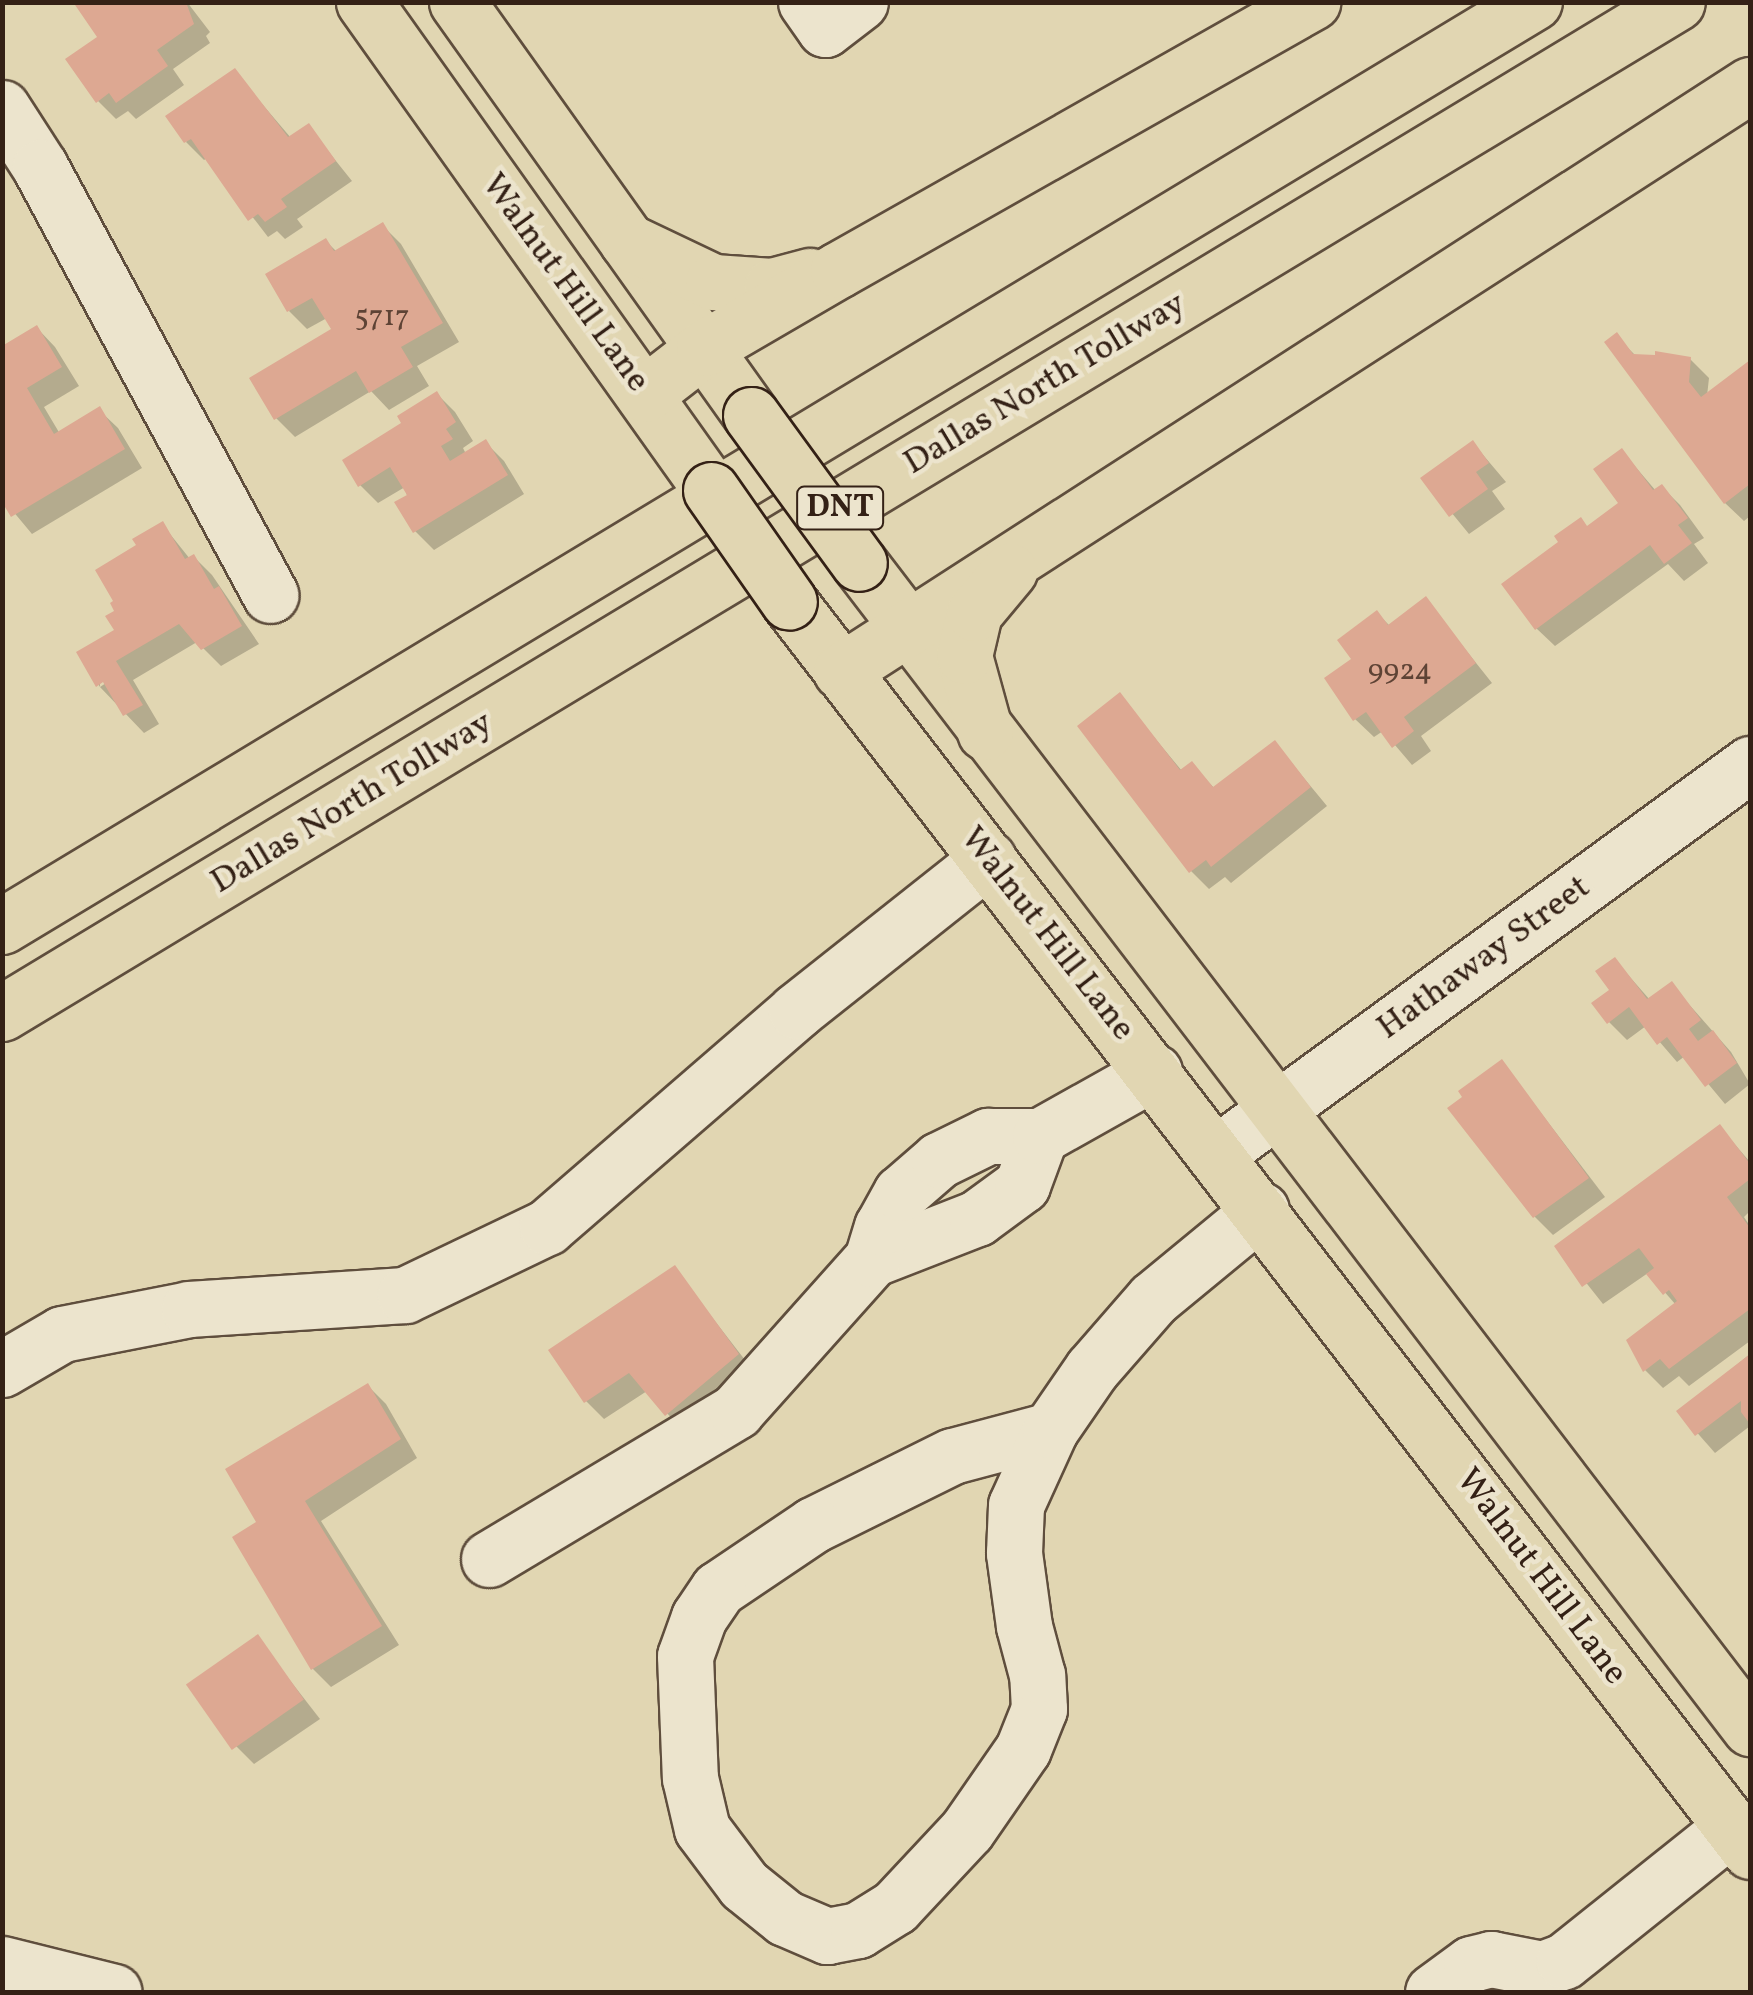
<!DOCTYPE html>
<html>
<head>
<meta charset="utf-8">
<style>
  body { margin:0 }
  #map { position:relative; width:1753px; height:1995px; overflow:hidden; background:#e1d6b2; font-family:Vollkorn,serif }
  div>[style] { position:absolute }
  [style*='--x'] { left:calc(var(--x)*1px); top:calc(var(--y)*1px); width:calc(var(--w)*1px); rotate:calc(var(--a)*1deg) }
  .shadow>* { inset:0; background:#0003 }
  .building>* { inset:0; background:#dda892; transform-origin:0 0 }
  .roads { filter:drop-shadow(2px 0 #5f4e3d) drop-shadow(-2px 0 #5f4e3d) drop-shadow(0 2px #5f4e3d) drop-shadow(0 -2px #5f4e3d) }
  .minor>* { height:55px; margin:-27.5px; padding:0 27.5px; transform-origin:27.5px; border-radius:27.5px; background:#ece4cd }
  .major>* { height:55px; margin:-27.5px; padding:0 27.5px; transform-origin:27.5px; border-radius:27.5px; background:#e1d6b2 }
  .highway>* { height:55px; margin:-27.5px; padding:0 27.5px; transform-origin:27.5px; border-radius:27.5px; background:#e1d6b2 }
  .bridges { filter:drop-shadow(2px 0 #342116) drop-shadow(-2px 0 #342116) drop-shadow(0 2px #342116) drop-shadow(0 -2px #342116) }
  .major-bridge>* { height:55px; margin:-27.5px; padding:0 27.5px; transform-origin:27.5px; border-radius:27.5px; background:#e1d6b2 }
  span { translate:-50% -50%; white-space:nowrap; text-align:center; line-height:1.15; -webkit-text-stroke:9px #ece4cd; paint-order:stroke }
  .number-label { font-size:30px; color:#5e4335 }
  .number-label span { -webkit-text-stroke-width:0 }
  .shield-label span { padding:2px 8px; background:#ece4cd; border:2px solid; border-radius:8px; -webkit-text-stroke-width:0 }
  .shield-label { font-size:32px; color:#342116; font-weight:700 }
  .street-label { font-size:35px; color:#342116 }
  .frame { position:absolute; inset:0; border:5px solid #342116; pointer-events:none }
</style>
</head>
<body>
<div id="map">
  <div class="shadow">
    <i style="clip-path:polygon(76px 2px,187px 2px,210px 32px,206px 36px,210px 43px,173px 69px,184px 85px,136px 119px,128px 111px,116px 119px,98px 101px,100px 38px)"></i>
    <i style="clip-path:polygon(234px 71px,291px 138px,308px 126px,352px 181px,297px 219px,303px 227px,285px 239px,277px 231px,268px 237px,207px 158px,204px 160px,186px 142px)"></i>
    <i style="clip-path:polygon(382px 225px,401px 244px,459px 342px,417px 366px,429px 386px,389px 410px,371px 391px,295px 437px,276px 418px,334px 330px,327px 318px,307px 329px,289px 311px,326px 241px,337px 252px)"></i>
    <i style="clip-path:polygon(37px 328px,55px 347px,79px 386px,44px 407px,60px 434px,99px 410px,118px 428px,142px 468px,32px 534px,2px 498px)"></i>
    <i style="clip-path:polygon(1616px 336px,1637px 357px,1690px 359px,1709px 378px,1707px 396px,1750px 363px,1750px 516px,1744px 521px,1725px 503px)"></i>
    <i style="clip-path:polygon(437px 394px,455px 412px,473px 441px,463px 448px,466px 454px,485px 442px,504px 461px,524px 494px,434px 550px,415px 531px,405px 487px,378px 503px,360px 485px,405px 424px)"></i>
    <i style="clip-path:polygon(1473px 443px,1506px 482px,1492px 491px,1505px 509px,1469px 534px,1424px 479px)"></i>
    <i style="clip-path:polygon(1622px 451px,1656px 491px,1662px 487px,1680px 505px,1704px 538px,1694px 544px,1708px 563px,1684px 581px,1668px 564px,1555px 646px,1536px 628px,1589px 528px,1622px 504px)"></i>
    <i style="clip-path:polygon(162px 524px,190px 559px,194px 557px,212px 575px,259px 644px,221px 666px,197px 642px,133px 680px,159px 724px,144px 733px,100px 687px,115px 677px,100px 682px,100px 687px,79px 653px,117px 631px,117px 612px,140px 546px)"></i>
    <i style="clip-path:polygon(1426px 600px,1492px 683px,1421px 736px,1431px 751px,1412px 765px,1383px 731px,1374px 737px,1355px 719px,1354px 660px,1377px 613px,1390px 626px)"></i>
    <i style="clip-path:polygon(1120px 696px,1182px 771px,1192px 764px,1215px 789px,1275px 743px,1327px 806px,1231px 883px,1225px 877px,1209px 889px,1191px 871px)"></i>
    <i style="clip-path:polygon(1615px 960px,1650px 1000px,1671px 984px,1731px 1052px,1750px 1084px,1725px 1104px,1685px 1056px,1677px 1062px,1646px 1026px,1627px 1040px,1609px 1022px)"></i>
    <i style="clip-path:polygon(1502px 1062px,1605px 1197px,1553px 1235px,1535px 1217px)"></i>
    <i style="clip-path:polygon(1720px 1127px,1750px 1162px,1750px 1211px,1744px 1217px,1750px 1226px,1750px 1341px,1689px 1386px,1679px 1376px,1663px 1388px,1645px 1370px,1676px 1305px,1648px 1273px,1603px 1304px,1557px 1246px)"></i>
    <i style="clip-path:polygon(674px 1268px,755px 1373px,685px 1433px,647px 1391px,604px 1419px,586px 1401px)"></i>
    <i style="clip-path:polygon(1750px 1354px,1750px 1426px,1715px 1453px,1679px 1412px)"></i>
    <i style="clip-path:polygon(368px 1386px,386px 1404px,417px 1458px,321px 1521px,399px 1645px,331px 1687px,313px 1669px,259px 1523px)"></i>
    <i style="clip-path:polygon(257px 1638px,320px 1719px,254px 1764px,236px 1746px)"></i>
  </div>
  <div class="building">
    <i style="clip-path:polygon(73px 2px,186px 2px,194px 24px,157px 50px,168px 66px,116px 103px,109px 93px,96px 103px,65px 59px,97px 37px)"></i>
    <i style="clip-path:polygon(235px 68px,288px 137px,309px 123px,336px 161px,281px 199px,287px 207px,265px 222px,258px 214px,248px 221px,191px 139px,184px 143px,165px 116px)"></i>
    <i style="clip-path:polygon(383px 222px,443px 323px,401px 347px,413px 367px,369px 393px,356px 371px,274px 420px,249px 378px,331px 329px,312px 298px,287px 312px,265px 274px,326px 238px,334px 251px)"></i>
    <i style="clip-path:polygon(37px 325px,62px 367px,27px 388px,54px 434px,100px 406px,125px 449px,11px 517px,2px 502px,2px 346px)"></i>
    <i style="clip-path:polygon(1617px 332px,1633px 354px,1655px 355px,1655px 351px,1691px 357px,1689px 382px,1701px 397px,1750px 360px,1750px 484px,1724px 504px,1604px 342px)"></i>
    <i style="clip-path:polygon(437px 391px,456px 422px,446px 429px,453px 439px,441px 446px,450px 461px,486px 439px,508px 475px,413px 533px,394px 502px,407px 495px,390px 467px,358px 487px,342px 460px,401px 423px,397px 416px)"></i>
    <i style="clip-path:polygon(1473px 440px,1489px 463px,1476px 472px,1488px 489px,1449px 517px,1420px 478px)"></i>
    <i style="clip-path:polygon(1622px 448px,1653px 490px,1662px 484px,1688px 518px,1678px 525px,1692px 543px,1664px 564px,1650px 545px,1535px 630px,1501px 584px,1558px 542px,1554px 536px,1581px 517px,1587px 526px,1618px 503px,1593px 469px)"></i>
    <i style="clip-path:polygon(163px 521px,185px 559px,194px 554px,214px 589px,219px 586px,242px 626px,201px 650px,179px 624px,116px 661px,143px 705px,123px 716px,103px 682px,96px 687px,76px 652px,114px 630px,105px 616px,114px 611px,110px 603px,113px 601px,95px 570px,136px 545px,132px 539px)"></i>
    <i style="clip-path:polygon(1426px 596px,1476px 663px,1404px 717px,1414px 731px,1392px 748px,1366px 712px,1353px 721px,1324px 678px,1351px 659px,1337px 640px,1377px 610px,1388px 625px)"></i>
    <i style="clip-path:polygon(1120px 692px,1180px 770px,1192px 761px,1213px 787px,1275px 740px,1311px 787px,1211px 867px,1206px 860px,1189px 873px,1077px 726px)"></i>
    <i style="clip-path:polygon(1615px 957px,1647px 999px,1672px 981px,1701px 1020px,1689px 1029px,1698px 1041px,1713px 1030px,1737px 1063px,1705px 1087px,1667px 1037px,1657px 1045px,1629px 1007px,1607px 1024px,1591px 1003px,1609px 990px,1595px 971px)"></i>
    <i style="clip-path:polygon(1502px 1059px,1589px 1178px,1533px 1218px,1447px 1108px,1462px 1097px,1458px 1091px)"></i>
    <i style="clip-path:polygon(1720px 1124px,1750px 1164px,1750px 1179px,1727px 1197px,1750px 1228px,1750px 1309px,1669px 1369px,1660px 1359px,1643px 1372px,1626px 1340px,1677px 1301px,1669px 1290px,1663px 1295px,1646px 1274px,1654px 1268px,1639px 1248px,1582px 1287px,1554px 1246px)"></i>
    <i style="clip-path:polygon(675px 1265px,739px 1354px,665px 1416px,629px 1373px,584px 1403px,548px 1350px)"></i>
    <i style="clip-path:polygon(1750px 1354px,1750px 1424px,1741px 1412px,1741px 1401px,1695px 1436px,1676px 1411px)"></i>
    <i style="clip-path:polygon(368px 1383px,401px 1439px,305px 1501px,382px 1626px,311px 1670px,232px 1537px,256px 1522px,225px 1469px)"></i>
    <i style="left:258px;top:1634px;width:80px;height:88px;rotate:55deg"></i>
  </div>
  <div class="roads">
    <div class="minor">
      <i style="--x:806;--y:2;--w:33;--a:55"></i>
      <i style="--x:825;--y:29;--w:44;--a:-37.6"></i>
      <i style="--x:2;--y:108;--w:70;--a:57.2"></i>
      <i style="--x:40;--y:167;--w:486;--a:61.7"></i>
      <i style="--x:1217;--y:1153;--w:660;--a:-36.12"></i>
      <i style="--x:872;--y:1259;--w:113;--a:-21.3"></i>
      <i style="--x:977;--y:1218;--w:56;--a:-36.3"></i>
      <i style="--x:1022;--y:1185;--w:52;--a:-69.8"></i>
      <i style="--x:2;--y:1369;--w:69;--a:-30.3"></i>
      <i style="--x:62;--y:1334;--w:129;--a:-11.1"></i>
      <i style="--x:189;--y:1309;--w:216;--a:-3.7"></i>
      <i style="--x:405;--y:1295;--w:157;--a:-25.6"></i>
      <i style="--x:547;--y:1227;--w:330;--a:-40.9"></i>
      <i style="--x:796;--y:1011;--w:245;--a:-38.4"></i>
      <i style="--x:1050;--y:1430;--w:101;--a:165.1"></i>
      <i style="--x:952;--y:1456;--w:155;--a:153.6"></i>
      <i style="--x:813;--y:1525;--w:115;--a:146"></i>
      <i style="--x:718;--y:1589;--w:34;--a:124"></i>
      <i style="--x:699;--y:1617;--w:41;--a:109.7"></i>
      <i style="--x:685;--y:1656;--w:122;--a:87.7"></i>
      <i style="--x:690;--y:1778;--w:52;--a:76.8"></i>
      <i style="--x:702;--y:1829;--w:70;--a:53.1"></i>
      <i style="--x:744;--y:1885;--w:53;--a:38.8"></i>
      <i style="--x:785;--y:1918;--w:46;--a:23.2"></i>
      <i style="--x:827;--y:1936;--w:32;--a:-11"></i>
      <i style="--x:858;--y:1930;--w:44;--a:-31.9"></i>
      <i style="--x:895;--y:1907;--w:105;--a:-46.9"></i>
      <i style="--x:967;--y:1830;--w:98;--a:-55.3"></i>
      <i style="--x:1023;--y:1749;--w:43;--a:-68.2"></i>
      <i style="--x:1039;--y:1709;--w:34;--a:-93"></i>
      <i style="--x:1037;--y:1675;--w:51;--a:-104.9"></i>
      <i style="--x:1024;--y:1626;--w:74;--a:-97.8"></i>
      <i style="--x:1014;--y:1553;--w:48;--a:-87.6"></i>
      <i style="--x:1016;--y:1505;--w:82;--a:-65.6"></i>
      <i style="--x:1050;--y:1430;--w:74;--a:-55.5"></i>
      <i style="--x:1092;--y:1369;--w:93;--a:-48.9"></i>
      <i style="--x:1153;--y:1299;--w:140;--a:-39.5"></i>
      <i style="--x:489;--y:1559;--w:288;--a:-30.9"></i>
      <i style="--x:736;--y:1411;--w:204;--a:-48.2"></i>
      <i style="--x:872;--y:1259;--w:34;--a:-73"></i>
      <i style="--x:882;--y:1227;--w:39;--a:-61"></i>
      <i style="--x:901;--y:1193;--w:50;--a:-41"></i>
      <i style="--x:939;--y:1160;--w:55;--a:-26.1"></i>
      <i style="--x:988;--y:1136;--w:52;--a:0"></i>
      <i style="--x:1040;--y:1136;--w:131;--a:-29.3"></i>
      <i style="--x:2;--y:1964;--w:115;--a:14"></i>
      <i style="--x:1433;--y:1992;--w:47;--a:-36.4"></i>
      <i style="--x:1471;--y:1964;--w:21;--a:-14"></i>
      <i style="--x:1491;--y:1959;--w:52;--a:11.1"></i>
      <i style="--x:1542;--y:1969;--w:23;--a:-20"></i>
      <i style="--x:1564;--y:1961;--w:215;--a:-38.6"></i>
    </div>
    <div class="major">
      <i style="--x:364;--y:2;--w:599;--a:54.58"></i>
      <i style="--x:457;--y:2;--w:507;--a:54.55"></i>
      <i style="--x:859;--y:563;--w:1467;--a:52.59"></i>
      <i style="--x:789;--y:602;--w:1576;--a:52.42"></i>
    </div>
    <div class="highway">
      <i style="--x:627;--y:241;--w:95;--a:25.5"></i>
      <i style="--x:713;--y:282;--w:59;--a:3.9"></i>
      <i style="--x:772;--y:286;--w:39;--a:-15"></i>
      <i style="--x:645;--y:394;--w:75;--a:-37.9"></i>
      <i style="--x:704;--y:348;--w:155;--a:-30.2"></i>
      <i style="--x:838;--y:270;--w:545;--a:-29.48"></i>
      <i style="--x:841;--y:671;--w:1082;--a:-32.81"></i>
      <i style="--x:985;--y:732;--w:79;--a:-105.4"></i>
      <i style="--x:964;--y:656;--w:44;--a:-76.9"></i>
      <i style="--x:974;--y:613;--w:55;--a:-50.2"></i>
      <i style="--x:2;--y:926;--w:1789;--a:-31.1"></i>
      <i style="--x:2;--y:1013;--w:1956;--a:-31.11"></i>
    </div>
  </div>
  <div class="bridges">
    <div class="major-bridge">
      <i style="--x:751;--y:415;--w:183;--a:53.9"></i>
      <i style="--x:711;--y:490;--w:136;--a:55.1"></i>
    </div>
  </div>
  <div class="number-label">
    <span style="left:382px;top:317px">5717</span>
    <span style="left:1400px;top:671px">9924</span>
  </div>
  <div class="shield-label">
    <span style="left:840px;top:508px">DNT</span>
  </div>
  <div class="street-label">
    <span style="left:565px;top:283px;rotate:54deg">Walnut Hill Lane</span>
    <span style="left:1045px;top:384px;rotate:-31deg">Dallas North Tollway</span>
    <span style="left:352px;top:803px;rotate:-31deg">Dallas North Tollway</span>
    <span style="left:1047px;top:934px;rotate:52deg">Walnut Hill Lane</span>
    <span style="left:1484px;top:958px;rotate:-36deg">Hathaway Street</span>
    <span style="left:1541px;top:1577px;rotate:53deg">Walnut Hill Lane</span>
  </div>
  <div class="frame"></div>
</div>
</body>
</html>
